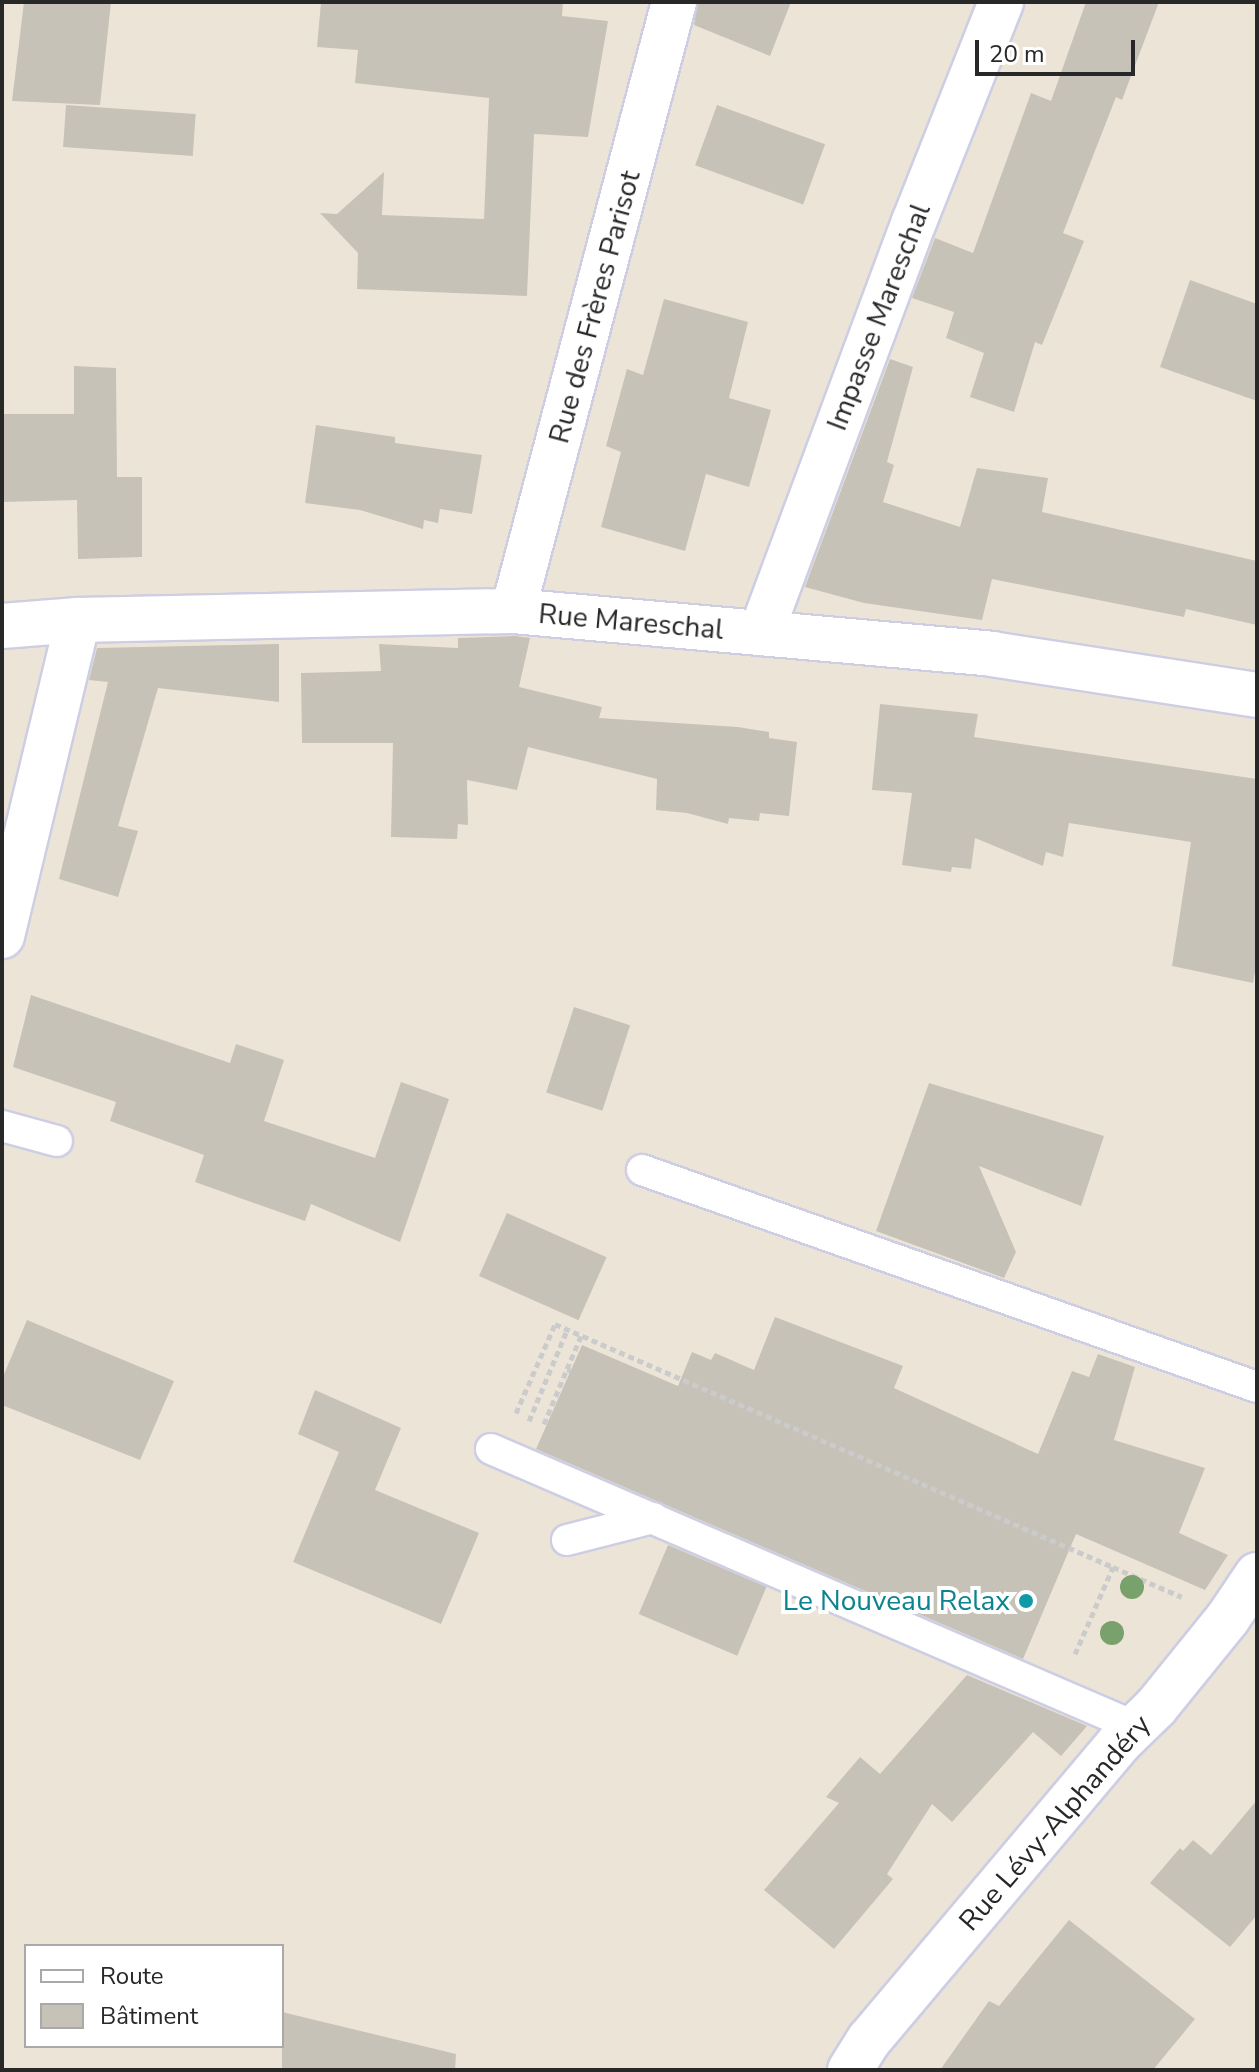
<!DOCTYPE html>
<html>
<head>
<meta charset="utf-8">
<style>
  body { margin:0 }
  #map { position:relative; width:1259px; height:2072px; overflow:hidden; background:#ece5d7; font-family:"Nunito Sans",sans-serif }
  div>[style] { position:absolute }
  [style*='--x'] { left:calc(var(--x)*1px); top:calc(var(--y)*1px); width:calc(var(--w)*1px); rotate:calc(var(--a)*1deg) }
  .building>* { inset:0; background:#c7c2b7; transform-origin:0 0 }
  .path>* { height:5px; margin-top:-2.5px; transform-origin:0; background:repeating-linear-gradient(90deg,#cbcbcb 0 6px,transparent 0 10px) }
  .roads { filter:drop-shadow(2px 0 #cdcee3) drop-shadow(-2px 0 #cdcee3) drop-shadow(0 2px #cdcee3) drop-shadow(0 -2px #cdcee3) }
  .lane>* { height:30px; margin:-15px; padding:0 15px; transform-origin:15px; border-radius:15px; background:#fff }
  .street>* { height:44px; margin:-22px; padding:0 22px; transform-origin:22px; border-radius:22px; background:#fff }
  .trees>* { width:24px; height:24px; margin:-12px; border-radius:50%; background:#79a16b }
  .dots>* { width:22px; height:22px; translate:-50% -50%; box-sizing:border-box; border:4px solid #fff; border-radius:50% }
  span { translate:-50% -50%; white-space:nowrap; text-align:center; line-height:1.15; -webkit-text-stroke:8px #fff; paint-order:stroke }
  .street-label { font-size:28px; color:#282828 }
  .culture-label { font-size:28px; color:#0d838f }
  .right { translate:-100% -50%; text-align:right }
  .frame { position:absolute; inset:0; border:4px solid #282828; pointer-events:none }
  .legend { position:absolute; left:24px; top:1944px; width:260px; height:104px; box-sizing:border-box; background:#fff; border:2px solid #a9a9a9; margin:0; padding:10px 14px; list-style:none; font-size:24px; color:#282828 }
  .legend li { display:flex; align-items:center; gap:16px; height:40px }
  .legend b { width:40px; border:2px solid #a9a9a9 }
  .scale { position:absolute; left:975px; top:40px; width:160px; height:36px; box-sizing:border-box; border:4px solid #282828; border-top:0; padding-left:10px; font-size:24px; line-height:28px; white-space:nowrap; color:#282828; -webkit-text-stroke:6px #fff; paint-order:stroke }
</style>
</head>
<body>
<div id="map">
  <div class="building">
    <i style="clip-path:polygon(24px 2px,111px 2px,100px 105px,12px 101px)"></i>
    <i style="clip-path:polygon(321px 2px,563px 2px,562px 16px,608px 21px,588px 137px,534px 134px,527px 296px,357px 289px,358px 253px,320px 213px,337px 214px,384px 172px,382px 215px,484px 219px,489px 98px,355px 83px,358px 50px,317px 47px)"></i>
    <i style="clip-path:polygon(698px 2px,791px 2px,770px 56px,694px 25px)"></i>
    <i style="clip-path:polygon(1086px 2px,1159px 2px,1122px 100px,1116px 97px,1063px 233px,1084px 241px,1042px 345px,1035px 342px,1014px 412px,970px 397px,984px 353px,946px 338px,954px 312px,912px 298px,935px 238px,973px 253px,1031px 93px,1051px 101px)"></i>
    <i style="left:66px;top:105px;width:130px;height:42px;rotate:4deg"></i>
    <i style="left:717px;top:105px;width:115px;height:64px;rotate:20deg"></i>
    <i style="clip-path:polygon(1190px 280px,1257px 304px,1257px 401px,1160px 367px)"></i>
    <i style="clip-path:polygon(664px 299px,748px 322px,729px 398px,771px 410px,749px 487px,706px 474px,685px 551px,601px 527px,621px 452px,606px 446px,627px 369px,643px 375px)"></i>
    <i style="clip-path:polygon(890px 359px,913px 367px,887px 462px,894px 465px,883px 502px,960px 527px,977px 468px,1048px 478px,1042px 512px,1257px 561px,1257px 625px,1186px 609px,1184px 617px,992px 579px,982px 620px,864px 603px,805px 587px)"></i>
    <i style="clip-path:polygon(74px 366px,116px 368px,117px 477px,142px 477px,142px 557px,78px 559px,77px 500px,2px 502px,2px 414px,74px 414px)"></i>
    <i style="clip-path:polygon(316px 425px,395px 437px,395px 443px,482px 455px,472px 514px,440px 509px,438px 523px,424px 520px,423px 529px,360px 510px,305px 503px)"></i>
    <i style="clip-path:polygon(515px 636px,530px 638px,519px 687px,602px 707px,599px 718px,738px 727px,769px 732px,769px 738px,797px 742px,789px 816px,760px 813px,759px 821px,729px 818px,728px 824px,687px 813px,656px 810px,657px 779px,528px 747px,517px 790px,467px 780px,468px 825px,458px 824px,457px 839px,391px 837px,393px 743px,302px 743px,301px 673px,381px 671px,379px 644px,458px 648px,458px 638px)"></i>
    <i style="clip-path:polygon(279px 644px,279px 702px,158px 688px,118px 826px,138px 831px,118px 897px,59px 879px,108px 682px,89px 680px,97px 648px)"></i>
    <i style="clip-path:polygon(880px 704px,978px 714px,974px 737px,1257px 779px,1257px 960px,1253px 983px,1172px 966px,1191px 842px,1069px 823px,1063px 857px,1046px 852px,1043px 866px,975px 838px,971px 869px,952px 867px,951px 872px,902px 865px,912px 793px,872px 790px)"></i>
    <i style="clip-path:polygon(31px 995px,230px 1063px,236px 1044px,284px 1060px,264px 1121px,375px 1158px,401px 1082px,449px 1099px,400px 1242px,311px 1204px,305px 1221px,195px 1182px,204px 1155px,110px 1121px,116px 1102px,13px 1067px)"></i>
    <i style="left:574px;top:1007px;width:59px;height:90px;rotate:18deg"></i>
    <i style="clip-path:polygon(929px 1083px,1104px 1136px,1081px 1206px,979px 1166px,1016px 1252px,1004px 1278px,876px 1231px)"></i>
    <i style="left:507px;top:1213px;width:109px;height:69px;rotate:24deg"></i>
    <i style="clip-path:polygon(775px 1317px,903px 1366px,894px 1388px,1038px 1454px,1072px 1371px,1089px 1377px,1098px 1354px,1135px 1367px,1114px 1440px,1205px 1468px,1179px 1533px,1228px 1555px,1205px 1590px,1076px 1534px,1023px 1659px,536px 1449px,582px 1345px,678px 1386px,692px 1352px,711px 1360px,715px 1353px,754px 1370px)"></i>
    <i style="clip-path:polygon(27px 1320px,174px 1381px,140px 1460px,2px 1405px,2px 1379px)"></i>
    <i style="clip-path:polygon(315px 1390px,401px 1428px,375px 1490px,479px 1533px,441px 1624px,293px 1562px,339px 1452px,298px 1434px)"></i>
    <i style="left:668px;top:1545px;width:107px;height:75px;rotate:23deg"></i>
    <i style="clip-path:polygon(967px 1675px,1087px 1726px,1061px 1756px,1033px 1732px,952px 1822px,932px 1804px,887px 1874px,893px 1879px,834px 1949px,764px 1890px,839px 1803px,826px 1797px,860px 1757px,880px 1774px)"></i>
    <i style="clip-path:polygon(1257px 1800px,1257px 1915px,1230px 1947px,1150px 1883px,1180px 1848px,1183px 1851px,1193px 1840px,1211px 1855px)"></i>
    <i style="clip-path:polygon(1069px 1920px,1195px 2019px,1153px 2070px,940px 2070px,989px 2001px,999px 2006px)"></i>
    <i style="clip-path:polygon(282px 2012px,456px 2054px,455px 2070px,282px 2070px)"></i>
  </div>
  <div class="path">
    <i style="--x:571;--y:1371;--w:4;--a:-153"></i>
    <i style="--x:567;--y:1369;--w:36;--a:-67"></i>
    <i style="--x:516;--y:1413;--w:97;--a:-66.3"></i>
    <i style="--x:555;--y:1324;--w:609;--a:23.53"></i>
    <i style="--x:529;--y:1421;--w:99;--a:-67.3"></i>
    <i style="--x:544;--y:1424;--w:60;--a:-67.3"></i>
    <i style="--x:1075;--y:1654;--w:95;--a:-66.4"></i>
    <i style="--x:1113;--y:1567;--w:75;--a:23.5"></i>
  </div>
  <div class="roads">
    <div class="lane">
      <i style="--x:2;--y:1126;--w:57;--a:15.3"></i>
      <i style="--x:642;--y:1170;--w:652;--a:19.44"></i>
      <i style="--x:491;--y:1449;--w:702;--a:23.32"></i>
      <i style="--x:567;--y:1540;--w:89;--a:-14.3"></i>
    </div>
    <div class="street">
      <i style="--x:513;--y:611;--w:630;--a:-75.19"></i>
      <i style="--x:2;--y:626;--w:76;--a:-4.5"></i>
      <i style="--x:78;--y:620;--w:435;--a:-1.2"></i>
      <i style="--x:513;--y:611;--w:481;--a:5.1"></i>
      <i style="--x:992;--y:654;--w:268;--a:8.8"></i>
      <i style="--x:761;--y:633;--w:439;--a:-69.6"></i>
      <i style="--x:914;--y:222;--w:237;--a:-68.4"></i>
      <i style="--x:2;--y:936;--w:325;--a:-76.5"></i>
      <i style="--x:850;--y:2070;--w:36;--a:-58"></i>
      <i style="--x:869;--y:2040;--w:388;--a:-49.9"></i>
      <i style="--x:1119;--y:1743;--w:52;--a:-44.2"></i>
      <i style="--x:1156;--y:1707;--w:114;--a:-51"></i>
      <i style="--x:1228;--y:1618;--w:52;--a:-56"></i>
    </div>
  </div>
  <div class="trees">
    <i style="left:1132px;top:1587px"></i>
    <i style="left:1112px;top:1633px"></i>
  </div>
  <div class="dots">
    <i style="left:1026px;top:1601px;background:#0f9aa8"></i>
  </div>
  <div class="street-label">
    <span style="left:595px;top:307px;rotate:-75deg">Rue des Frères Parisot</span>
    <span style="left:879px;top:317px;rotate:-69deg">Impasse Mareschal</span>
    <span style="left:631px;top:622px;rotate:5deg">Rue Mareschal</span>
    <span style="left:1055px;top:1823px;rotate:-49deg">Rue Lévy-Alphandéry</span>
  </div>
  <div class="culture-label">
    <span class="right" style="left:1010px;top:1601px">Le Nouveau Relax</span>
  </div>
  <div class="frame"></div>
  <ul class="legend">
  <li><b style="height:10px;background:#fff"></b>Route</li>
  <li><b style="height:22px;background:#c7c2b7"></b>Bâtiment</li>
  </ul>
  <div class="scale">20 m</div>
</div>
</body>
</html>
